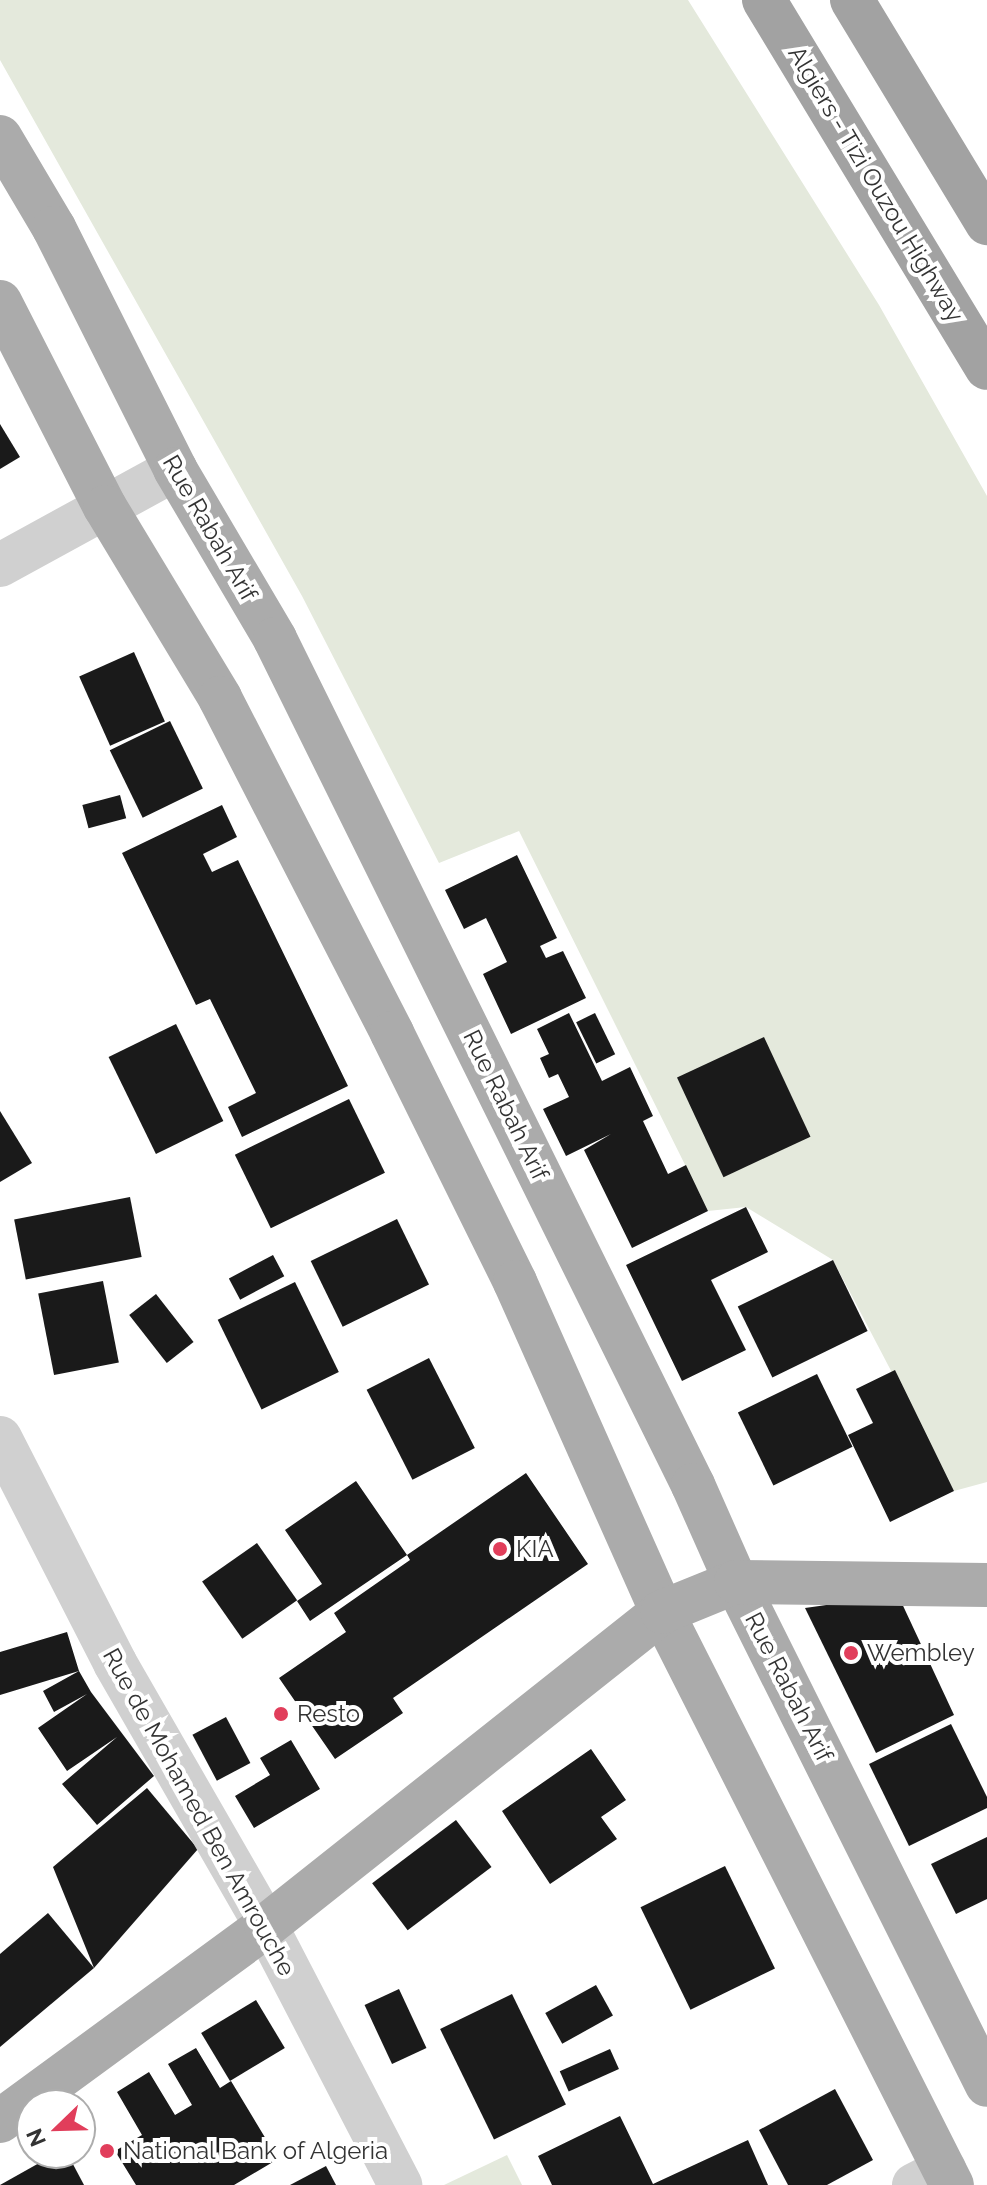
<!DOCTYPE html>
<html>
<head>
<meta charset="utf-8">
<style>
  body { margin:0 }
  #map { position:relative; width:987px; height:2185px; overflow:hidden; background:#fff; font-family:Raleway,sans-serif }
  div>[style] { position:absolute }
  [style*='--x'] { left:calc(var(--x)*1px); top:calc(var(--y)*1px); width:calc(var(--w)*1px); rotate:calc(var(--a)*1deg) }
  .green>* { inset:0; background:#e4e9dc }
  .building>* { inset:0; background:#1a1a1a; transform-origin:0 0 }
  .minor>* { height:44px; margin:-22px; padding:0 22px; transform-origin:22px; border-radius:22px; background:#d0d0d0 }
  .primary>* { height:44px; margin:-22px; padding:0 22px; transform-origin:22px; border-radius:22px; background:#ababab }
  .trunk>* { height:44px; margin:-22px; padding:0 22px; transform-origin:22px; border-radius:22px; background:#a2a2a2 }
  .dots>* { width:22px; height:22px; translate:-50% -50%; box-sizing:border-box; border:4px solid #fff; border-radius:50% }
  span { translate:-50% -50%; white-space:nowrap; text-align:center; line-height:1.15; -webkit-text-stroke:8px #fff; paint-order:stroke }
  .street-label { font-size:24px; color:#333 }
  .poi-label { font-size:24px; color:#333 }
  .left { translate:0 -50%; text-align:left }
  .north { position:absolute; left:16px; top:2089px; width:80px; height:80px; box-sizing:border-box; background:#fff; border:2px solid #adadad; border-radius:50%; rotate:247deg; font-size:22px; font-weight:700; line-height:32px; text-align:center; color:#333 }
  .north::after { content:''; display:block; margin:auto; width:28px; height:36px; background:#e13e5b; clip-path:polygon(50% 0,100% 100%,50% 72%,0 100%) }
</style>
</head>
<body>
<div id="map">
  <div class="green">
    <i style="clip-path:polygon(0 0,688px 0,879px 305px,987px 496px,987px 1482px,954px 1491px,833px 1260px,746px 1207px,708px 1211px,519px 831px,439px 863px,302px 596px,0 60px)"></i>
    <i style="clip-path:polygon(507px 2155px,522px 2185px,444px 2185px)"></i>
  </div>
  <div class="building">
    <i style="clip-path:polygon(0 424px,20px 457px,0 469px)"></i>
    <i style="left:134px;top:652px;width:76px;height:60px;rotate:66deg"></i>
    <i style="left:170px;top:721px;width:75px;height:67px;rotate:64deg"></i>
    <i style="left:120px;top:795px;width:24px;height:39px;rotate:75deg"></i>
    <i style="clip-path:polygon(222px 805px,237px 837px,203px 854px,212px 872px,238px 860px,348px 1086px,242px 1137px,228px 1107px,256px 1093px,210px 999px,196px 1005px,122px 853px)"></i>
    <i style="clip-path:polygon(517px 855px,557px 938px,540px 946px,546px 958px,563px 951px,586px 998px,511px 1034px,483px 974px,507px 962px,486px 918px,464px 929px,445px 890px)"></i>
    <i style="clip-path:polygon(569px 1013px,602px 1081px,630px 1067px,653px 1116px,643px 1121px,668px 1174px,686px 1165px,708px 1211px,632px 1248px,584px 1150px,611px 1134px,566px 1156px,543px 1109px,569px 1097px,558px 1074px,549px 1078px,540px 1058px,549px 1054px,537px 1029px)"></i>
    <i style="left:595px;top:1013px;width:46px;height:21px;rotate:64deg"></i>
    <i style="left:176px;top:1024px;width:108px;height:75px;rotate:64deg"></i>
    <i style="left:764px;top:1037px;width:110px;height:96px;rotate:65deg"></i>
    <i style="left:349px;top:1099px;width:82px;height:127px;rotate:64deg"></i>
    <i style="clip-path:polygon(0 1111px,32px 1163px,0 1182px)"></i>
    <i style="left:130px;top:1197px;width:61px;height:118px;rotate:79deg"></i>
    <i style="clip-path:polygon(746px 1207px,768px 1252px,711px 1280px,746px 1350px,682px 1381px,626px 1265px)"></i>
    <i style="left:397px;top:1219px;width:73px;height:96px;rotate:64deg"></i>
    <i style="left:273px;top:1255px;width:24px;height:50px;rotate:62deg"></i>
    <i style="left:833px;top:1260px;width:79px;height:106px;rotate:64deg"></i>
    <i style="left:103px;top:1281px;width:83px;height:66px;rotate:79deg"></i>
    <i style="left:295px;top:1282px;width:100px;height:86px;rotate:64deg"></i>
    <i style="left:156px;top:1294px;width:61px;height:34px;rotate:52deg"></i>
    <i style="left:429px;top:1358px;width:101px;height:70px;rotate:63deg"></i>
    <i style="clip-path:polygon(895px 1370px,954px 1491px,890px 1522px,848px 1435px,873px 1423px,856px 1389px)"></i>
    <i style="left:817px;top:1374px;width:81px;height:88px;rotate:64deg"></i>
    <i style="clip-path:polygon(526px 1473px,588px 1564px,393px 1698px,403px 1713px,335px 1759px,279px 1678px,346px 1632px,334px 1613px,410px 1560px,407px 1555px)"></i>
    <i style="clip-path:polygon(356px 1481px,407px 1555px,310px 1621px,297px 1601px,322px 1584px,285px 1530px)"></i>
    <i style="left:257px;top:1543px;width:70px;height:67px;rotate:55deg"></i>
    <i style="clip-path:polygon(898px 1595px,954px 1715px,876px 1753px,805px 1608px)"></i>
    <i style="clip-path:polygon(67px 1632px,79px 1671px,91px 1692px,154px 1776px,97px 1825px,62px 1784px,117px 1737px,67px 1771px,38px 1728px,87px 1694px,54px 1712px,43px 1691px,79px 1671px,0 1695px,0 1652px)"></i>
    <i style="left:226px;top:1717px;width:52px;height:38px;rotate:62deg"></i>
    <i style="clip-path:polygon(951px 1724px,987px 1797px,987px 1808px,909px 1846px,869px 1764px)"></i>
    <i style="clip-path:polygon(291px 1740px,320px 1789px,254px 1828px,235px 1796px,270px 1775px,260px 1758px)"></i>
    <i style="clip-path:polygon(591px 1749px,626px 1800px,601px 1817px,617px 1839px,550px 1884px,502px 1811px)"></i>
    <i style="clip-path:polygon(147px 1788px,198px 1849px,94px 1968px,53px 1867px)"></i>
    <i style="left:456px;top:1820px;width:59px;height:105px;rotate:53deg"></i>
    <i style="clip-path:polygon(987px 1837px,987px 1899px,956px 1914px,931px 1864px)"></i>
    <i style="left:725px;top:1866px;width:114px;height:94px;rotate:64deg"></i>
    <i style="clip-path:polygon(48px 1913px,94px 1968px,0 2047px,0 1954px)"></i>
    <i style="left:596px;top:1985px;width:35px;height:58px;rotate:61deg"></i>
    <i style="left:399px;top:1989px;width:65px;height:38px;rotate:65deg"></i>
    <i style="left:512px;top:1994px;width:123px;height:80px;rotate:64deg"></i>
    <i style="left:256px;top:2000px;width:56px;height:64px;rotate:59deg"></i>
    <i style="clip-path:polygon(196px 2048px,220px 2088px,231px 2081px,278px 2159px,234px 2185px,136px 2185px,115px 2151px,142px 2135px,117px 2092px,149px 2072px,175px 2115px,192px 2105px,168px 2064px)"></i>
    <i style="left:610px;top:2049px;width:22px;height:55px;rotate:66deg"></i>
    <i style="clip-path:polygon(835px 2089px,873px 2160px,827px 2185px,788px 2185px,759px 2130px)"></i>
    <i style="clip-path:polygon(620px 2116px,653px 2184px,748px 2140px,768px 2185px,552px 2185px,538px 2156px)"></i>
    <i style="clip-path:polygon(57px 2153px,67px 2153px,84px 2185px,0 2185px)"></i>
    <i style="clip-path:polygon(326px 2166px,336px 2185px,290px 2185px)"></i>
  </div>
  <div class="minor">
    <i style="--x:0;--y:565;--w:200;--a:-28.7"></i>
    <i style="--x:0;--y:1438;--w:253;--a:62.9"></i>
    <i style="--x:115;--y:1663;--w:303;--a:60.1"></i>
    <i style="--x:266;--y:1926;--w:292;--a:62.6"></i>
    <i style="--x:914;--y:2185;--w:34;--a:-27"></i>
  </div>
  <div class="primary">
    <i style="--x:0;--y:137;--w:106;--a:59.3"></i>
    <i style="--x:54;--y:228;--w:270;--a:63.3"></i>
    <i style="--x:175;--y:469;--w:197;--a:59.5"></i>
    <i style="--x:275;--y:639;--w:944;--a:63.71"></i>
    <i style="--x:693;--y:1485;--w:106;--a:66.1"></i>
    <i style="--x:736;--y:1582;--w:562;--a:63.48"></i>
    <i style="--x:0;--y:302;--w:230;--a:62.9"></i>
    <i style="--x:105;--y:507;--w:223;--a:58.9"></i>
    <i style="--x:220;--y:698;--w:377;--a:62.8"></i>
    <i style="--x:392;--y:1033;--w:278;--a:63.7"></i>
    <i style="--x:515;--y:1282;--w:361;--a:66"></i>
    <i style="--x:662;--y:1612;--w:642;--a:63.16"></i>
    <i style="--x:0;--y:2121;--w:330;--a:-36.2"></i>
    <i style="--x:266;--y:1926;--w:505;--a:-38.41"></i>
    <i style="--x:662;--y:1612;--w:80;--a:-22.1"></i>
    <i style="--x:736;--y:1582;--w:251;--a:0.7"></i>
  </div>
  <div class="trunk">
    <i style="--x:764;--y:0;--w:430;--a:58.8"></i>
    <i style="--x:852;--y:0;--w:261;--a:58.8"></i>
  </div>
  <div class="dots">
    <i style="left:500px;top:1549px;background:#e13e5b"></i>
    <i style="left:851px;top:1653px;background:#e13e5b"></i>
    <i style="left:281px;top:1714px;background:#e13e5b"></i>
    <i style="left:107px;top:2151px;background:#e13e5b"></i>
  </div>
  <div class="street-label">
    <span style="left:876px;top:184px;rotate:59deg">Algiers - Tizi Ouzou Highway</span>
    <span style="left:210px;top:528px;rotate:60deg">Rue Rabah Arif</span>
    <span style="left:506px;top:1105px;rotate:64deg">Rue Rabah Arif</span>
    <span style="left:789px;top:1687px;rotate:63deg">Rue Rabah Arif</span>
    <span style="left:199px;top:1812px;rotate:61deg">Rue de Mohamed Ben Amrouche</span>
  </div>
  <div class="poi-label">
    <span class="left" style="left:516px;top:1549px">KIA</span>
    <span class="left" style="left:867px;top:1653px">Wembley</span>
    <span class="left" style="left:297px;top:1714px">Resto</span>
    <span class="left" style="left:123px;top:2151px">National Bank of Algeria</span>
  </div>
  <div class="north">N</div>
</div>
</body>
</html>
